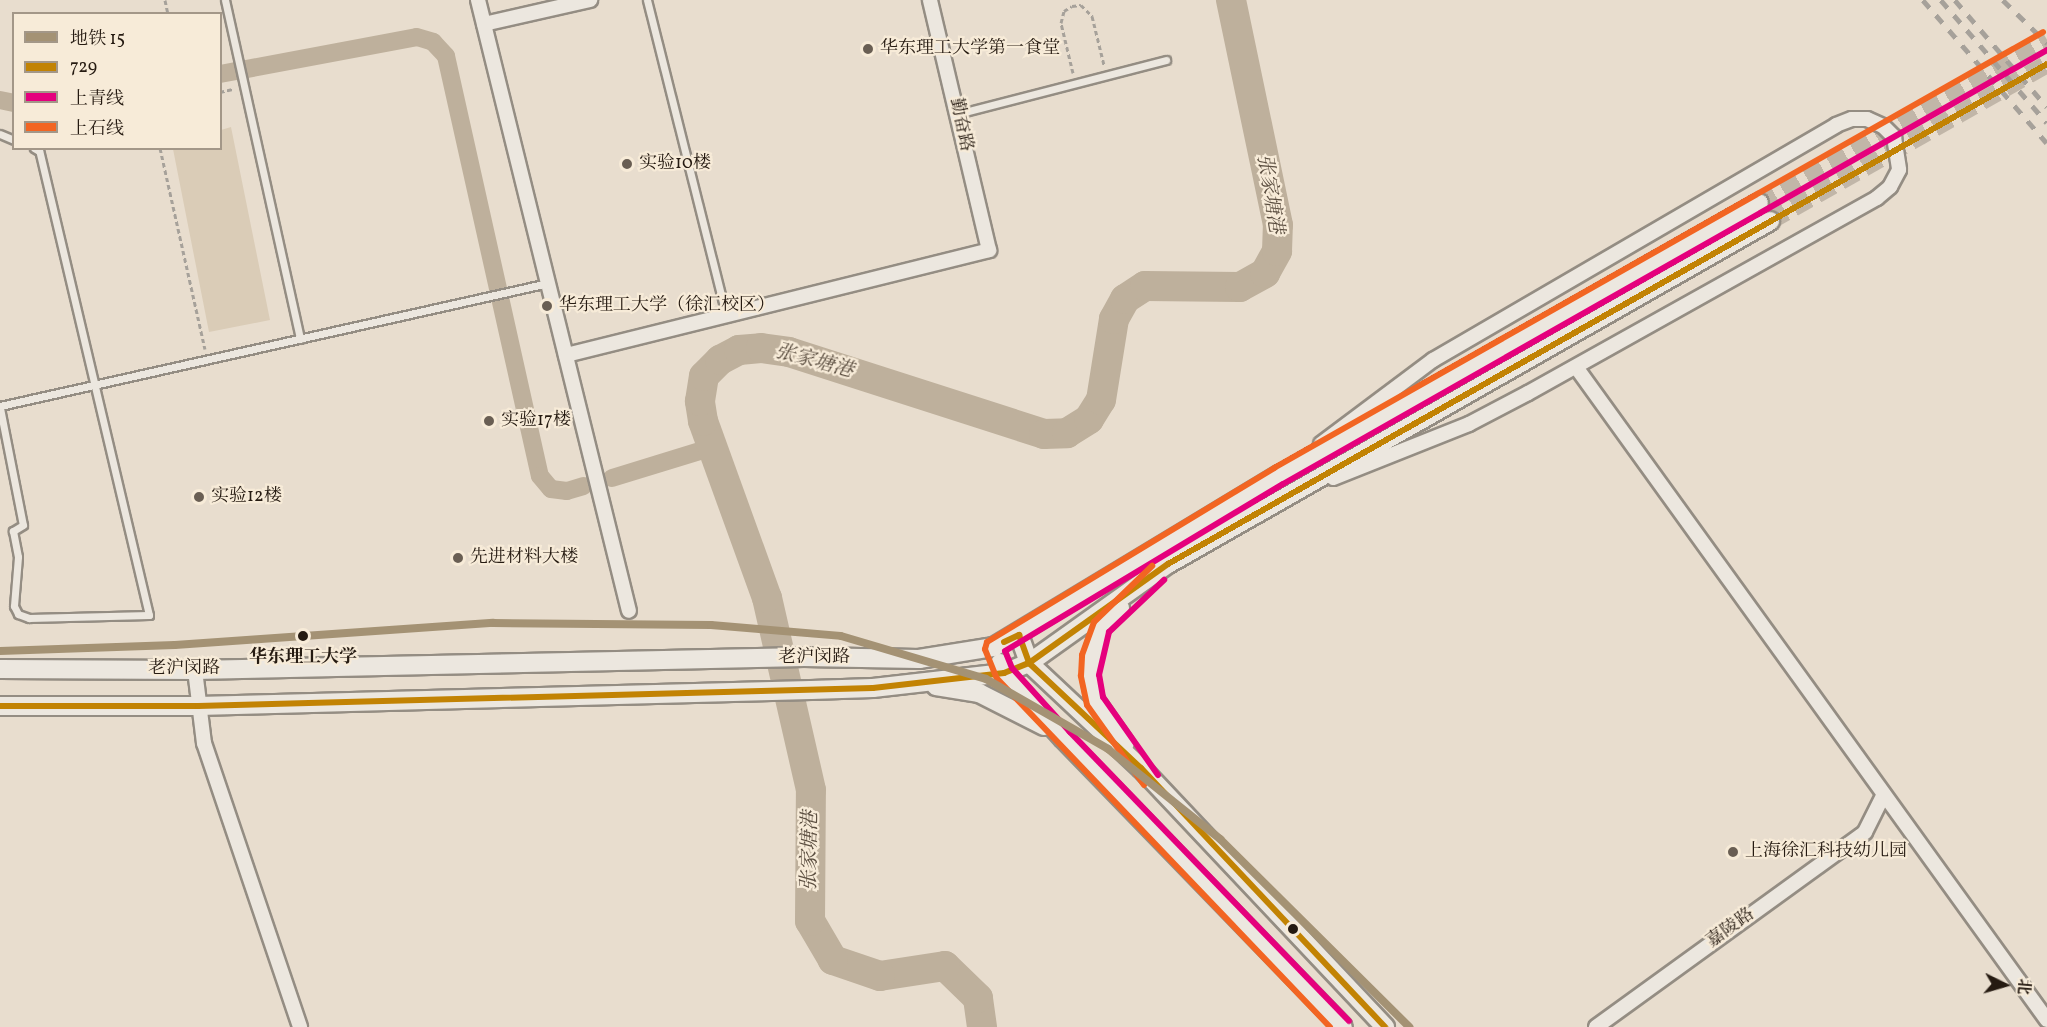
<!DOCTYPE html>
<html>
<head>
<meta charset="utf-8">
<style>
  body { margin:0 }
  #map { position:relative; width:2047px; height:1027px; overflow:hidden; background:#e8ddce; font-family:Vollkorn,"Noto Serif SC",serif }
  div>[style] { position:absolute }
  [style*='--x'] { left:calc(var(--x)*1px); top:calc(var(--y)*1px); width:calc(var(--w)*1px); rotate:calc(var(--a)*1deg) }
  .green>* { inset:0; background:#daccb7 }
  .canal>* { height:18px; margin:-9px; padding:0 9px; transform-origin:9px; border-radius:9px; background:#beb09c }
  .river>* { height:30px; margin:-15px; padding:0 15px; transform-origin:15px; border-radius:15px; background:#beb09c }
  .secondary-tunnel>* { height:18px; margin-top:-9px; transform-origin:0; background:repeating-linear-gradient(90deg,#c1b6a8 0 18px,transparent 0 27px) }
  .path>* { height:3px; margin-top:-1.5px; transform-origin:0; background:repeating-linear-gradient(90deg,#a6a19a 0 4.5px,transparent 0 7.5px) }
  .roads { filter:drop-shadow(2px 0 #948d83) drop-shadow(-2px 0 #948d83) drop-shadow(0 2px #948d83) drop-shadow(0 -2px #948d83) }
  .lane>* { height:7px; margin:-3.5px; padding:0 3.5px; transform-origin:3.5px; border-radius:3.5px; background:#ece7df }
  .street>* { height:14px; margin:-7px; padding:0 7px; transform-origin:7px; border-radius:7px; background:#ece7df }
  .secondary>* { height:18px; margin:-9px; padding:0 9px; transform-origin:9px; border-radius:9px; background:#ece7df }
  .rail>* { height:4.5px; margin-top:-2.25px; transform-origin:0; background:repeating-linear-gradient(90deg,#a6a19a 0 10px,transparent 0 20px) }
  .bus-1>* { height:6px; margin:-3px; padding:0 3px; transform-origin:3px; border-radius:3px; background:#c28304 }
  .bus-2>* { height:6px; margin:-3px; padding:0 3px; transform-origin:3px; border-radius:3px; background:#e5007d }
  .bus-3>* { height:6px; margin:-3px; padding:0 3px; transform-origin:3px; border-radius:3px; background:#f26522 }
  .metro-1>* { height:8px; margin:-4px; padding:0 4px; transform-origin:4px; border-radius:4px; background:#a49274 }
  .dots>* { width:16px; height:16px; translate:-50% -50%; box-sizing:border-box; border:3px solid #f7ebd8; border-radius:50% }
  span { translate:-50% -50%; white-space:nowrap; text-align:center; line-height:1.15; -webkit-text-stroke:4.5px #f7ebd8; paint-order:stroke }
  .poi-label { font-size:18px; color:#251a11 }
  .left { translate:0 -50%; text-align:left }
  .street-label { font-size:18px; color:#251a11 }
  .stop-label { font-size:18px; color:#251a11; font-weight:700 }
  .water-label { font-size:20px; color:#5b4e40; font-style:italic }
  .legend { position:absolute; left:12px; top:12px; width:210px; height:138px; box-sizing:border-box; background:#f7ebd8; border:2px solid #a39788; margin:0; padding:8px 10px; list-style:none; font-size:18px; color:#251a11 }
  .legend li { display:flex; align-items:center; gap:12px; height:30px }
  .legend b { width:30px; border:2px solid #a39788 }
  .north { position:absolute; left:1975px; top:955px; width:60px; height:60px; -webkit-text-stroke:4px #f7ebd8; paint-order:stroke; rotate:95deg; font-size:16px; font-weight:700; line-height:24px; text-align:center; color:#251a11 }
  .north::after { content:''; display:block; margin:auto; width:21px; height:27px; background:#251a11; clip-path:polygon(50% 0,100% 100%,50% 72%,0 100%) }
</style>
</head>
<body>
<div id="map">
  <div class="green">
    <i style="clip-path:polygon(231px 127px,270px 320px,209px 332px,173px 149px,220px 148px,221px 130px)"></i>
  </div>
  <div class="canal">
    <i style="--x:220;--y:74;--w:200;--a:-10.6"></i>
    <i style="--x:417;--y:37;--w:17;--a:17"></i>
    <i style="--x:433;--y:42;--w:19;--a:47"></i>
    <i style="--x:446;--y:56;--w:430;--a:77.4"></i>
    <i style="--x:540;--y:476;--w:17;--a:50"></i>
    <i style="--x:551;--y:489;--w:16;--a:7"></i>
    <i style="--x:567;--y:491;--w:17;--a:-17"></i>
    <i style="--x:0;--y:100;--w:14;--a:12"></i>
    <i style="--x:612;--y:478;--w:106;--a:-17.1"></i>
  </div>
  <div class="river">
    <i style="--x:982;--y:1027;--w:29;--a:-98"></i>
    <i style="--x:978;--y:998;--w:46;--a:-135.9"></i>
    <i style="--x:945;--y:966;--w:66;--a:171.3"></i>
    <i style="--x:880;--y:976;--w:50;--a:-161.2"></i>
    <i style="--x:833;--y:960;--w:45;--a:-120.5"></i>
    <i style="--x:810;--y:921;--w:131;--a:-89.6"></i>
    <i style="--x:811;--y:790;--w:197;--a:-102.9"></i>
    <i style="--x:767;--y:598;--w:188;--a:-109.9"></i>
    <i style="--x:703;--y:421;--w:20;--a:-99"></i>
    <i style="--x:700;--y:401;--w:25;--a:-81"></i>
    <i style="--x:704;--y:376;--w:23;--a:-45"></i>
    <i style="--x:720;--y:360;--w:21;--a:-28"></i>
    <i style="--x:739;--y:350;--w:22;--a:-5"></i>
    <i style="--x:761;--y:348;--w:28;--a:8"></i>
    <i style="--x:789;--y:352;--w:268;--a:17.8"></i>
    <i style="--x:1044;--y:434;--w:23;--a:-2"></i>
    <i style="--x:1067;--y:433;--w:26;--a:-32"></i>
    <i style="--x:1089;--y:419;--w:22;--a:-58"></i>
    <i style="--x:1101;--y:400;--w:82;--a:-80.9"></i>
    <i style="--x:1114;--y:319;--w:23;--a:-61"></i>
    <i style="--x:1125;--y:299;--w:24;--a:-33"></i>
    <i style="--x:1145;--y:286;--w:95;--a:0.6"></i>
    <i style="--x:1240;--y:287;--w:29;--a:-29"></i>
    <i style="--x:1265;--y:273;--w:25;--a:-61"></i>
    <i style="--x:1277;--y:251;--w:26;--a:-88"></i>
    <i style="--x:1278;--y:225;--w:230;--a:-101.8"></i>
  </div>
  <div class="secondary-tunnel">
    <i style="--x:1759;--y:203;--w:331;--a:-29.5"></i>
    <i style="--x:1770;--y:221;--w:318;--a:-29.5"></i>
  </div>
  <div class="path">
    <i style="--x:165;--y:0;--w:14;--a:78"></i>
    <i style="--x:1073;--y:73;--w:51;--a:-103.5"></i>
    <i style="--x:1061;--y:23;--w:12;--a:-76"></i>
    <i style="--x:1064;--y:11;--w:9;--a:-32"></i>
    <i style="--x:1072;--y:6;--w:9;--a:-6"></i>
    <i style="--x:1081;--y:5;--w:16;--a:45"></i>
    <i style="--x:1092;--y:16;--w:50;--a:76.2"></i>
    <i style="--x:220;--y:92;--w:13;--a:-13"></i>
    <i style="--x:160;--y:148;--w:206;--a:77.4"></i>
  </div>
  <div class="roads">
    <div class="lane">
      <i style="--x:225;--y:0;--w:347;--a:77.5"></i>
      <i style="--x:647;--y:0;--w:325;--a:75.9"></i>
      <i style="--x:957;--y:114;--w:216;--a:-14.5"></i>
      <i style="--x:0;--y:134;--w:15;--a:23"></i>
      <i style="--x:0;--y:406;--w:562;--a:-12.65"></i>
      <i style="--x:0;--y:408;--w:119;--a:78.9"></i>
      <i style="--x:23;--y:525;--w:12;--a:149"></i>
      <i style="--x:13;--y:531;--w:26;--a:79"></i>
      <i style="--x:18;--y:557;--w:49;--a:94.7"></i>
      <i style="--x:14;--y:606;--w:9;--a:63"></i>
      <i style="--x:18;--y:614;--w:12;--a:20"></i>
      <i style="--x:29;--y:618;--w:120;--a:-1.4"></i>
      <i style="--x:149;--y:615;--w:477;--a:-103.3"></i>
      <i style="--x:39;--y:151;--w:6;--a:-149"></i>
    </div>
    <div class="street">
      <i style="--x:478;--y:0;--w:629;--a:76.12"></i>
      <i style="--x:484;--y:24;--w:109;--a:-12.8"></i>
      <i style="--x:566;--y:355;--w:436;--a:-13.9"></i>
      <i style="--x:989;--y:250;--w:257;--a:-103.3"></i>
      <i style="--x:1576;--y:367;--w:805;--a:54.2"></i>
      <i style="--x:1321;--y:444;--w:140;--a:-36.9"></i>
      <i style="--x:1433;--y:360;--w:467;--a:-30.2"></i>
      <i style="--x:1836;--y:125;--w:17;--a:-21"></i>
      <i style="--x:1852;--y:119;--w:15;--a:0"></i>
      <i style="--x:1867;--y:119;--w:17;--a:24"></i>
      <i style="--x:1883;--y:126;--w:16;--a:45"></i>
      <i style="--x:1894;--y:137;--w:33;--a:81"></i>
      <i style="--x:1899;--y:170;--w:19;--a:118"></i>
      <i style="--x:1890;--y:187;--w:17;--a:140"></i>
      <i style="--x:1877;--y:198;--w:400;--a:150.8"></i>
      <i style="--x:1528;--y:393;--w:67;--a:152.3"></i>
      <i style="--x:1469;--y:424;--w:146;--a:158.3"></i>
      <i style="--x:195;--y:670;--w:74;--a:83"></i>
      <i style="--x:204;--y:743;--w:300;--a:71.3"></i>
      <i style="--x:1596;--y:1027;--w:332;--a:-35.9"></i>
      <i style="--x:1865;--y:832;--w:42;--a:-63.4"></i>
    </div>
    <div class="secondary">
      <i style="--x:1120;--y:608;--w:27;--a:135"></i>
      <i style="--x:1101;--y:627;--w:32;--a:108"></i>
      <i style="--x:1091;--y:657;--w:19;--a:93"></i>
      <i style="--x:1090;--y:676;--w:25;--a:79"></i>
      <i style="--x:1095;--y:701;--w:52;--a:55.1"></i>
      <i style="--x:1019;--y:635;--w:30;--a:70"></i>
      <i style="--x:1029;--y:663;--w:154;--a:43.2"></i>
      <i style="--x:1141;--y:768;--w:356;--a:46.7"></i>
      <i style="--x:1000;--y:663;--w:11;--a:68"></i>
      <i style="--x:1004;--y:673;--w:88;--a:47.8"></i>
      <i style="--x:1063;--y:738;--w:402;--a:45.9"></i>
      <i style="--x:0;--y:669;--w:195;--a:0.3"></i>
      <i style="--x:195;--y:670;--w:609;--a:-1.22"></i>
      <i style="--x:804;--y:657;--w:115;--a:1"></i>
      <i style="--x:919;--y:659;--w:76;--a:-9.1"></i>
      <i style="--x:994;--y:647;--w:332;--a:-31.1"></i>
      <i style="--x:1278;--y:476;--w:553;--a:-29.58"></i>
      <i style="--x:936;--y:686;--w:44;--a:9.2"></i>
      <i style="--x:979;--y:693;--w:73;--a:26.9"></i>
      <i style="--x:0;--y:706;--w:198;--a:0"></i>
      <i style="--x:198;--y:706;--w:613;--a:-1.5"></i>
      <i style="--x:811;--y:690;--w:62;--a:-1.8"></i>
      <i style="--x:873;--y:688;--w:132;--a:-6.5"></i>
      <i style="--x:1004;--y:673;--w:27;--a:-22"></i>
      <i style="--x:1029;--y:663;--w:171;--a:-35.5"></i>
      <i style="--x:1168;--y:564;--w:693;--a:-29.67"></i>
    </div>
  </div>
  <div class="rail">
    <i style="--x:1923;--y:0;--w:189;--a:49.1"></i>
    <i style="--x:1941;--y:0;--w:162;--a:49.2"></i>
    <i style="--x:1955;--y:0;--w:141;--a:49.3"></i>
    <i style="--x:2003;--y:0;--w:62;--a:44.3"></i>
  </div>
  <div class="bus-1">
    <i style="--x:1004;--y:642;--w:17;--a:-25"></i>
    <i style="--x:1019;--y:635;--w:30;--a:70"></i>
    <i style="--x:1029;--y:663;--w:154;--a:43.2"></i>
    <i style="--x:1141;--y:768;--w:356;--a:46.7"></i>
    <i style="--x:0;--y:706;--w:198;--a:0"></i>
    <i style="--x:198;--y:706;--w:675;--a:-1.53"></i>
    <i style="--x:873;--y:688;--w:132;--a:-6.5"></i>
    <i style="--x:1004;--y:673;--w:27;--a:-22"></i>
    <i style="--x:1029;--y:663;--w:171;--a:-35.5"></i>
    <i style="--x:1168;--y:564;--w:1011;--a:-29.63"></i>
  </div>
  <div class="bus-2">
    <i style="--x:1158;--y:775;--w:95;--a:-125.2"></i>
    <i style="--x:1103;--y:697;--w:22;--a:-100"></i>
    <i style="--x:1099;--y:675;--w:44;--a:-76.9"></i>
    <i style="--x:1109;--y:632;--w:76;--a:-43.4"></i>
    <i style="--x:1349;--y:1021;--w:402;--a:-134"></i>
    <i style="--x:1070;--y:732;--w:86;--a:-132.2"></i>
    <i style="--x:1012;--y:668;--w:18;--a:-112"></i>
    <i style="--x:1005;--y:651;--w:324;--a:-31"></i>
    <i style="--x:1283;--y:484;--w:879;--a:-29.6"></i>
  </div>
  <div class="bus-3">
    <i style="--x:1144;--y:785;--w:98;--a:-125.5"></i>
    <i style="--x:1087;--y:705;--w:30;--a:-102"></i>
    <i style="--x:1081;--y:676;--w:21;--a:-87"></i>
    <i style="--x:1082;--y:655;--w:35;--a:-70"></i>
    <i style="--x:1094;--y:622;--w:81;--a:-44"></i>
    <i style="--x:1330;--y:1027;--w:482;--a:-133.7"></i>
    <i style="--x:997;--y:679;--w:32;--a:-112"></i>
    <i style="--x:985;--y:649;--w:7;--a:-74"></i>
    <i style="--x:987;--y:642;--w:336;--a:-31.2"></i>
    <i style="--x:1274;--y:468;--w:884;--a:-29.55"></i>
  </div>
  <div class="metro-1">
    <i style="--x:0;--y:651;--w:175;--a:-2"></i>
    <i style="--x:175;--y:645;--w:319;--a:-4"></i>
    <i style="--x:493;--y:623;--w:218;--a:0.5"></i>
    <i style="--x:711;--y:625;--w:130;--a:4.8"></i>
    <i style="--x:841;--y:636;--w:151;--a:16.5"></i>
    <i style="--x:986;--y:679;--w:141;--a:29.8"></i>
    <i style="--x:1108;--y:749;--w:144;--a:38.8"></i>
    <i style="--x:1220;--y:839;--w:267;--a:44.8"></i>
  </div>
  <div class="dots">
    <i style="left:868px;top:49px;background:#695e53"></i>
    <i style="left:627px;top:164px;background:#695e53"></i>
    <i style="left:547px;top:306px;background:#695e53"></i>
    <i style="left:489px;top:421px;background:#695e53"></i>
    <i style="left:199px;top:497px;background:#695e53"></i>
    <i style="left:458px;top:558px;background:#695e53"></i>
    <i style="left:303px;top:636px;background:#251a11"></i>
    <i style="left:1733px;top:852px;background:#695e53"></i>
    <i style="left:1293px;top:929px;background:#251a11"></i>
  </div>
  <div class="poi-label">
    <span class="left" style="left:880px;top:49px">华东理工大学第一食堂</span>
    <span class="left" style="left:639px;top:164px">实验10楼</span>
    <span class="left" style="left:559px;top:306px">华东理工大学（徐汇校区）</span>
    <span class="left" style="left:501px;top:421px">实验17楼</span>
    <span class="left" style="left:211px;top:497px">实验12楼</span>
    <span class="left" style="left:470px;top:558px">先进材料大楼</span>
    <span class="left" style="left:1745px;top:852px">上海徐汇科技幼儿园</span>
  </div>
  <div class="street-label">
    <span style="left:960px;top:125px;rotate:78deg">勤奋路</span>
    <span style="left:814px;top:658px">老沪闵路</span>
    <span style="left:184px;top:669px">老沪闵路</span>
    <span style="left:1731px;top:929px;rotate:-36deg">嘉陵路</span>
  </div>
  <div class="stop-label">
    <span style="left:303px;top:658px">华东理工大学</span>
  </div>
  <div class="water-label">
    <span style="left:1269px;top:194px;rotate:81deg">张家塘港</span>
    <span style="left:814px;top:362px;rotate:15deg">张家塘港</span>
    <span style="left:811px;top:851px;rotate:-89deg">张家塘港</span>
  </div>
  <ul class="legend">
  <li><b style="height:8px;background:#a49274"></b>地铁 15</li>
  <li><b style="height:8px;background:#c28304"></b>729</li>
  <li><b style="height:8px;background:#e5007d"></b>上青线</li>
  <li><b style="height:8px;background:#f26522"></b>上石线</li>
  </ul>
  <div class="north">北</div>
</div>
</body>
</html>
